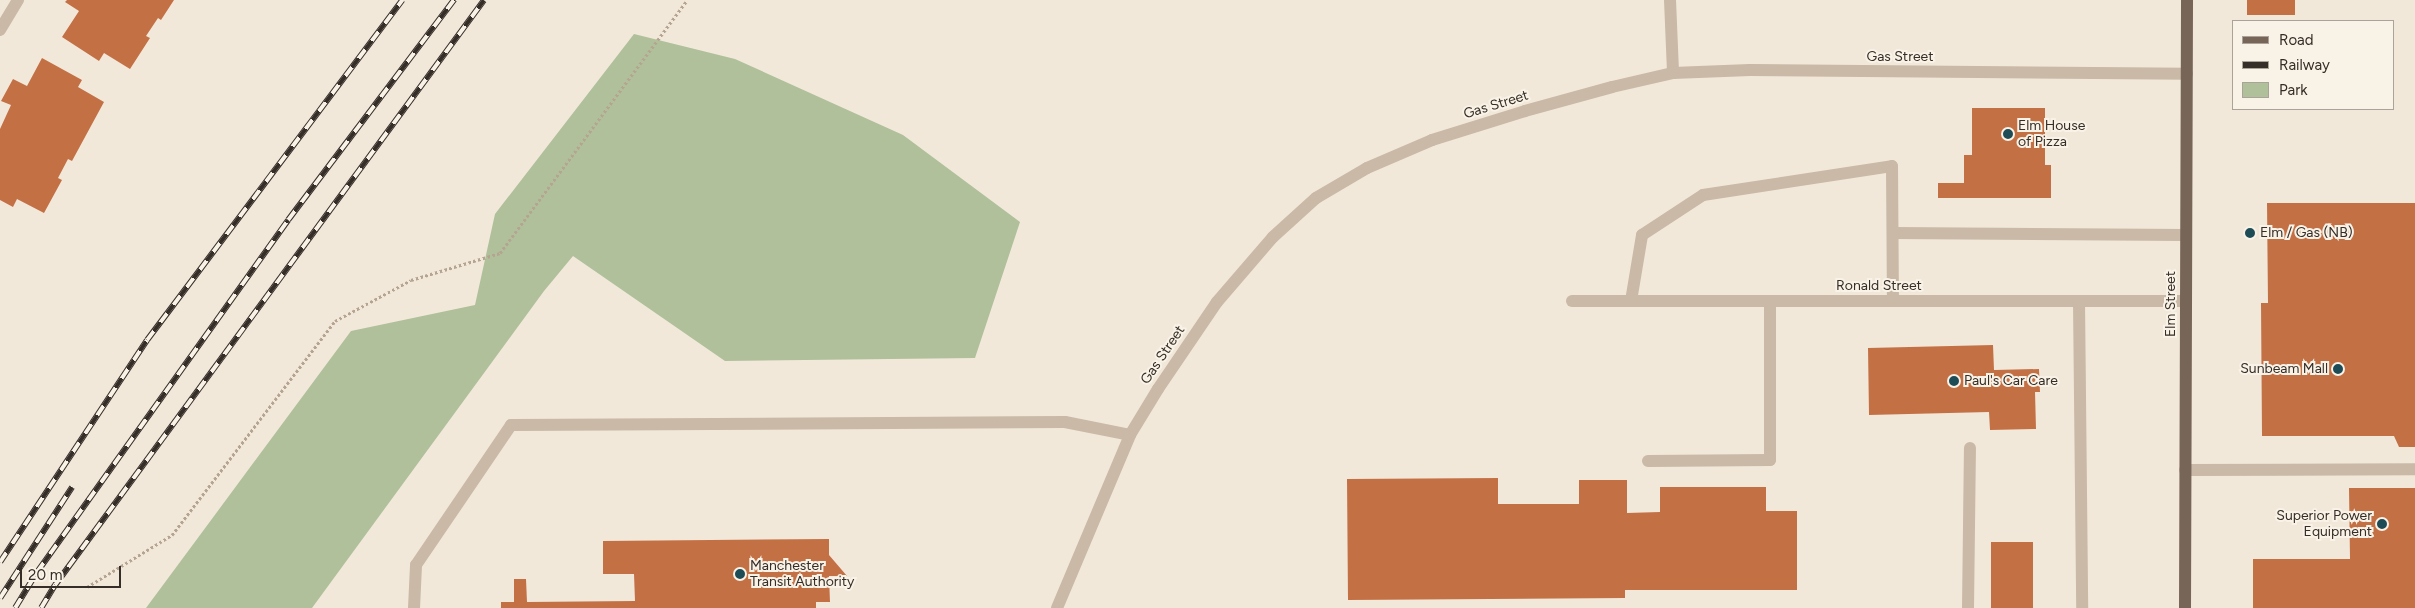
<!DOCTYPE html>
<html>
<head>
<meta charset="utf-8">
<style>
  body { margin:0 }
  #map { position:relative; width:2415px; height:608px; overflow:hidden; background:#f1e8da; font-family:Figtree,sans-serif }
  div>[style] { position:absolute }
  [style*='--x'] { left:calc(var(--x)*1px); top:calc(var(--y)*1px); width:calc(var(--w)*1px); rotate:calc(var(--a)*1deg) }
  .green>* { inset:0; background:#afc09a }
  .building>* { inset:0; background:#c47045; transform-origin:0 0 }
  .path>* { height:3px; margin-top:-1.5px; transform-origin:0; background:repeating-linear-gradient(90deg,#b5a491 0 2.5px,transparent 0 5px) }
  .minor>* { height:12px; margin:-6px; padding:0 6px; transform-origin:6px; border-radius:6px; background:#c9b9a6 }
  .major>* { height:12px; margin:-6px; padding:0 6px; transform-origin:6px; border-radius:6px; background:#776558 }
  .rail>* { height:5.5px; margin-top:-2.75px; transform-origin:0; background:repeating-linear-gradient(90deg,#f9f2e6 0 11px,#352d27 0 22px); box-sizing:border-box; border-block:1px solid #352d27 }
  .dots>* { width:14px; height:14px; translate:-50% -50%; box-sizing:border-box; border:2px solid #f9f2e6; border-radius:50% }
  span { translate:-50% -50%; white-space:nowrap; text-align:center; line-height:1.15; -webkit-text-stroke:4px #f9f2e6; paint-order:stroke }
  .street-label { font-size:14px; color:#352d27 }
  .poi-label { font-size:14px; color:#352d27 }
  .left { translate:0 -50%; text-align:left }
  .right { translate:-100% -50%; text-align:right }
  .legend { position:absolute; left:2232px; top:20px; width:162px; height:90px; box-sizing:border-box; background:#f9f2e6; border:1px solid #aba39a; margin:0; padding:6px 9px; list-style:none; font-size:15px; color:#352d27 }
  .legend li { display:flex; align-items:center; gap:10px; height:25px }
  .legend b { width:25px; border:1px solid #aba39a }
  .scale { position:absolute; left:20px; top:566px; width:101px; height:22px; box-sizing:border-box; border:2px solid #352d27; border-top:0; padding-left:6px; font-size:15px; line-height:18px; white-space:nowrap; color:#352d27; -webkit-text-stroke:4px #f9f2e6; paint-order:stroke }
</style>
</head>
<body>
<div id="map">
  <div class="green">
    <i style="clip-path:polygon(634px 34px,735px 59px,903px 135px,1020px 222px,975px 358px,725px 361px,573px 256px,544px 291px,312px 608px,146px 608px,351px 331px,475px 305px,495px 214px)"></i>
  </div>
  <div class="building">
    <i style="clip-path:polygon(67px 0,174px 0,161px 20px,158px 18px,146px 36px,150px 38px,130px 69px,104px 53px,99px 61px,62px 37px,79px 11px,65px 2px)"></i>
    <i style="left:2247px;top:0;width:48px;height:15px"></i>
    <i style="clip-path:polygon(42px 58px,82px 80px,78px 87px,104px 102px,72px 161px,68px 159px,58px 178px,62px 180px,44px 213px,17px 199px,13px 207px,0 200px,0 129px,11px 105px,1px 101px,13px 79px,27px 86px)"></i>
    <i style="clip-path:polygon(1972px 108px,2045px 108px,2045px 165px,2051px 165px,2051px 198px,1938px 198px,1938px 183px,1964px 183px,1964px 155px,1972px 155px)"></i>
    <i style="clip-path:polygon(2267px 203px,2415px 203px,2415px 447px,2399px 447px,2394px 436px,2262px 436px,2261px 303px,2268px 303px)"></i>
    <i style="clip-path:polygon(1993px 345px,1994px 370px,2039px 369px,2040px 392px,2035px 392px,2036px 429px,1990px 430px,1989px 412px,1869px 415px,1868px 348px)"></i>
    <i style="clip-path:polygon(1498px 478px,1498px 504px,1579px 504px,1579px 480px,1627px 480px,1627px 513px,1660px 512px,1660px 487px,1766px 487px,1766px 511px,1797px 511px,1797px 590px,1625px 590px,1625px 598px,1348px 600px,1347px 479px)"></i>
    <i style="clip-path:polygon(2349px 488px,2415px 488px,2415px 608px,2253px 608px,2253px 559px,2350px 559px)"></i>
    <i style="clip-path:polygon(829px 539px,829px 555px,847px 576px,829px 576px,830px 602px,816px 602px,816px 608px,501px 608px,501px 602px,514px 602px,514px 579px,526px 579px,527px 602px,635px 601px,634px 574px,603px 574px,603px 541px)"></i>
    <i style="left:1991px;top:542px;width:42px;height:66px"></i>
  </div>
  <div class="path">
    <i style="--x:87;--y:587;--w:100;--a:-31.5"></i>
    <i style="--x:172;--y:535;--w:269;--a:-52.7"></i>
    <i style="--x:335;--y:321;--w:86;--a:-28.3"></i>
    <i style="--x:411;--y:280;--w:93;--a:-16.9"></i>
    <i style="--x:500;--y:253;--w:315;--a:-53.5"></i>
  </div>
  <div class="minor">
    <i style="--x:1670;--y:0;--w:73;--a:87.6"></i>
    <i style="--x:0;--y:30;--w:35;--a:-59"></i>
    <i style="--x:1893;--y:233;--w:293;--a:0.4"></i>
    <i style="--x:1572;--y:301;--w:614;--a:0"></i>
    <i style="--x:1631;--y:301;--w:67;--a:-80.5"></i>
    <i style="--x:1642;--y:235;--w:73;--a:-33.3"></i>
    <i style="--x:1703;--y:195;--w:191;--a:-8.7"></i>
    <i style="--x:1892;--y:166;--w:135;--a:89.6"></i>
    <i style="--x:2079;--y:301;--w:307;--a:89.4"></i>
    <i style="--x:1648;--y:461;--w:122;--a:-0.5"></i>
    <i style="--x:1770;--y:460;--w:159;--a:-90"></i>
    <i style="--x:2185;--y:470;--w:230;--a:-0.2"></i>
    <i style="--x:414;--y:608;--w:43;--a:-87.3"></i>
    <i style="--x:416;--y:565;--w:169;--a:-55.8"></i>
    <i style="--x:511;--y:425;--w:554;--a:-0.31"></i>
    <i style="--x:1065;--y:422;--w:66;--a:11.3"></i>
    <i style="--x:1057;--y:608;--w:188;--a:-67.1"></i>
    <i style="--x:1130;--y:435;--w:54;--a:-58.7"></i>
    <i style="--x:1158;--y:389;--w:105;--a:-55.9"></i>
    <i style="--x:1217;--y:302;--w:86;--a:-49.3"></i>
    <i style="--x:1273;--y:237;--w:58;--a:-42.2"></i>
    <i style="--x:1316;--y:198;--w:59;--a:-30.5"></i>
    <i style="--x:1367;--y:168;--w:71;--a:-23.3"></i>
    <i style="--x:1432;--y:140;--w:97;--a:-17.3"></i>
    <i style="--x:1525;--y:111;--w:90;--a:-15.4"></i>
    <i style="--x:1612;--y:87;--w:63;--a:-12.9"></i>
    <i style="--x:1673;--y:73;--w:77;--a:-2.2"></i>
    <i style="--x:1750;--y:70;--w:437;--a:0.5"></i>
    <i style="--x:1968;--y:608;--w:160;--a:-89.3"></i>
  </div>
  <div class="major">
    <i style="--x:2185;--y:608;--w:608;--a:-89.81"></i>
  </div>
  <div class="rail">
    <i style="--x:0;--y:562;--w:266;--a:-56.5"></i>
    <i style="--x:147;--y:340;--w:425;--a:-53.1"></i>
    <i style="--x:0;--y:598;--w:132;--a:-57"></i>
    <i style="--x:15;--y:608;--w:42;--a:-58.6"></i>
    <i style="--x:37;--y:572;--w:432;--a:-54.5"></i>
    <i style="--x:288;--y:220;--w:276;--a:-53"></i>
    <i style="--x:41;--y:608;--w:27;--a:-59"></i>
    <i style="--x:55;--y:585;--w:725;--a:-53.75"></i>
  </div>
  <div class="dots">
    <i style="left:2008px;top:134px;background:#1d4c56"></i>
    <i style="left:2250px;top:233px;background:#1d4c56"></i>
    <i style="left:2338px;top:369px;background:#1d4c56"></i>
    <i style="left:1954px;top:381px;background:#1d4c56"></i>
    <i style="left:2382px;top:524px;background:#1d4c56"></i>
    <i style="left:740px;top:574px;background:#1d4c56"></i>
  </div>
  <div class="street-label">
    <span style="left:1900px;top:57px">Gas Street</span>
    <span style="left:1496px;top:105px;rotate:-17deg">Gas Street</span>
    <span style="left:1879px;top:286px">Ronald Street</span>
    <span style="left:2171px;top:304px;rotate:-90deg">Elm Street</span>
    <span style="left:1163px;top:355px;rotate:-56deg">Gas Street</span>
  </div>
  <div class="poi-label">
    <span class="left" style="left:2018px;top:134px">Elm House<br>of Pizza</span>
    <span class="left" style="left:2260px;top:233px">Elm / Gas (NB)</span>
    <span class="right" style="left:2328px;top:369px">Sunbeam Mall</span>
    <span class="left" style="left:1964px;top:381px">Paul's Car Care</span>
    <span class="right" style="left:2372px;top:524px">Superior Power<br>Equipment</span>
    <span class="left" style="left:750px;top:574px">Manchester<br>Transit Authority</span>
  </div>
  <ul class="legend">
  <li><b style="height:6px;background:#776558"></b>Road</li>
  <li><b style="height:6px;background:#352d27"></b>Railway</li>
  <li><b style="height:14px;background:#afc09a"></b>Park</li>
  </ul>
  <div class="scale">20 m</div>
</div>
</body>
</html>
